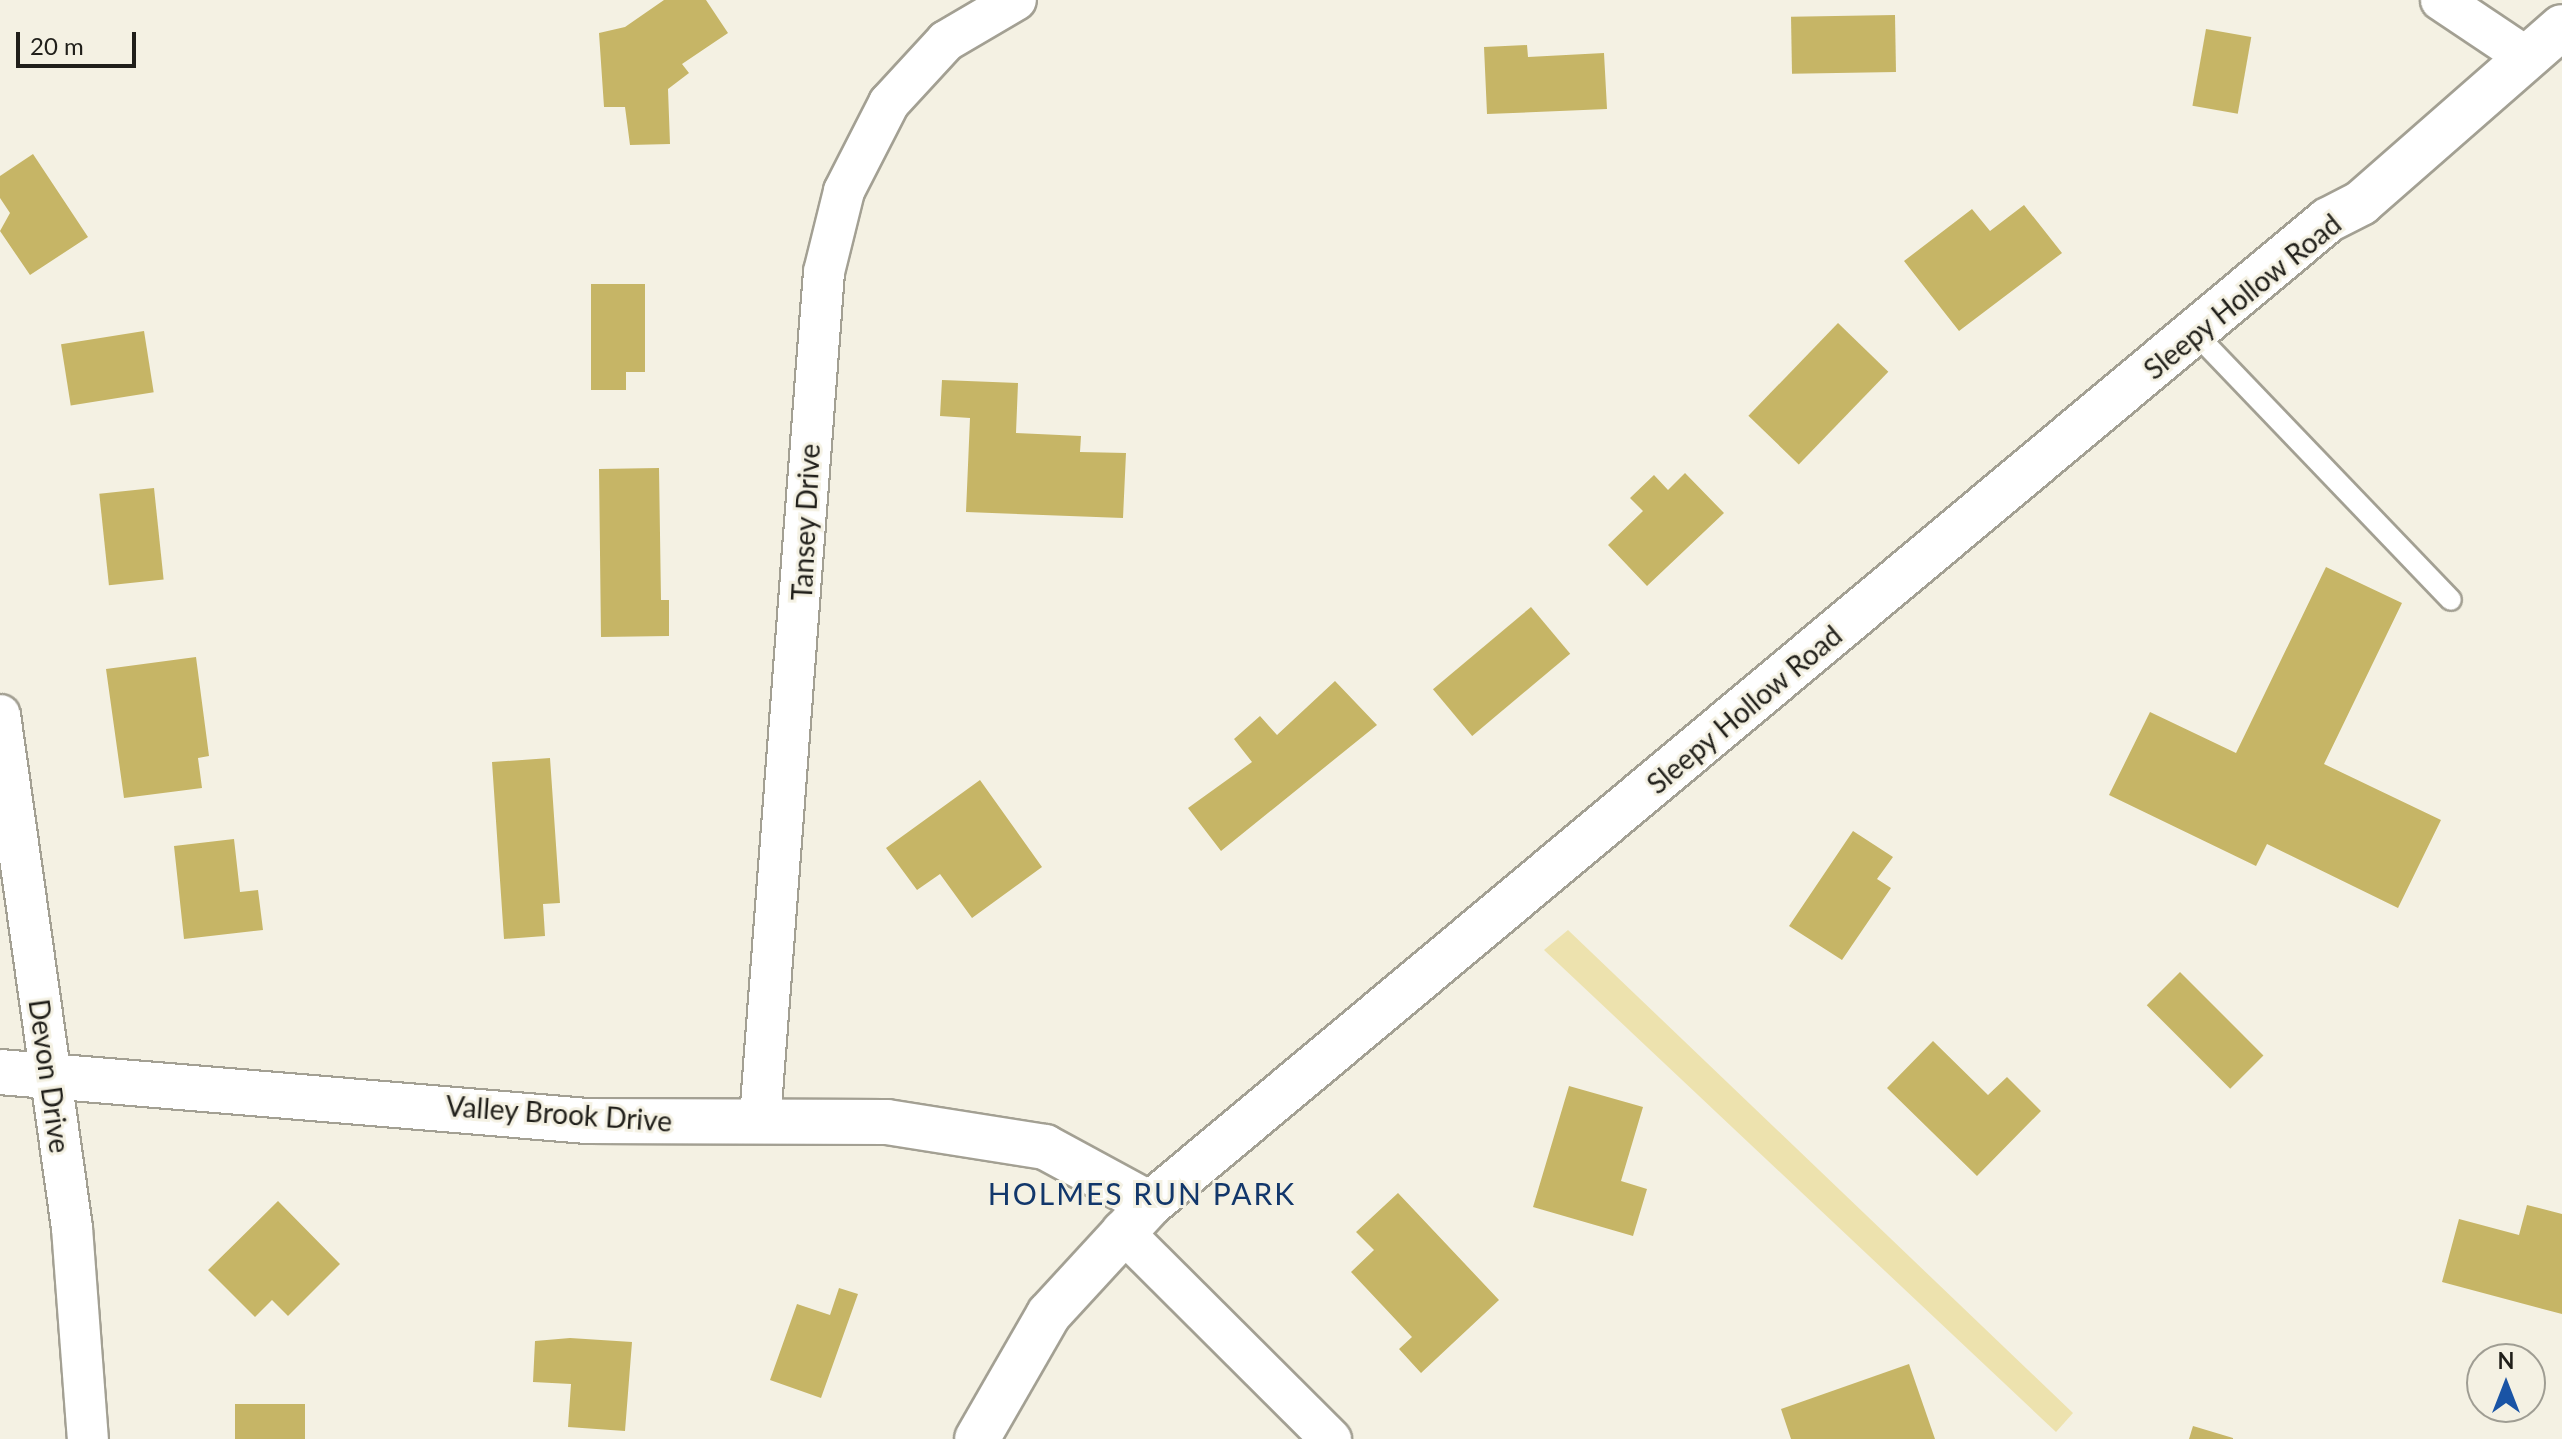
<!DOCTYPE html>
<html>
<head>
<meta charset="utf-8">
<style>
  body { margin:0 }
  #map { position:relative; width:2562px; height:1439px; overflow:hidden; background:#f4f1e3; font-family:Lato,sans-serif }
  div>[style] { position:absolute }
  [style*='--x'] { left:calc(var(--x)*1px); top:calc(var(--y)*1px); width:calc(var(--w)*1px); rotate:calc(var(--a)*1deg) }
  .green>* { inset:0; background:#ede2ae }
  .building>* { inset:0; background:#c6b566; transform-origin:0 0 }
  .roads { filter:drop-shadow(2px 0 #a3a093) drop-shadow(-2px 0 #a3a093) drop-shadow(0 2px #a3a093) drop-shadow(0 -2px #a3a093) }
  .service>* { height:20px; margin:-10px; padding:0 10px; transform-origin:10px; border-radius:10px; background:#fff }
  .minor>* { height:40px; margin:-20px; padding:0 20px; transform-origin:20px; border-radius:20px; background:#fff }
  .tertiary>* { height:44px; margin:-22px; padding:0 22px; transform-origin:22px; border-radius:22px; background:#fff }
  .secondary>* { height:44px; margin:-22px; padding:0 22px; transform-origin:22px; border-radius:22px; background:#fff }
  span { translate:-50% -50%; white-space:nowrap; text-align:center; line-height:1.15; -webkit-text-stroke:6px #f4f1e3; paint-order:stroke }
  .street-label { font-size:28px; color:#201f1a }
  .neighbourhood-label { font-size:30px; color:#12376b; letter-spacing:2px }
  .north { position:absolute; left:2466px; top:1343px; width:80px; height:80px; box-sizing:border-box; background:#f4f1e3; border:2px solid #9f9d93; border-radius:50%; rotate:0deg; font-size:22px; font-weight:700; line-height:32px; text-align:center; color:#201f1a }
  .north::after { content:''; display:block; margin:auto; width:28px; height:36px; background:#1a54a5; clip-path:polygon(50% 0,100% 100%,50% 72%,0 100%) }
  .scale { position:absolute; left:16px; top:32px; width:120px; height:36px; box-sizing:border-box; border:4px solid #201f1a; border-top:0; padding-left:10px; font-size:24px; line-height:28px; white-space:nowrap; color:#201f1a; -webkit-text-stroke:6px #f4f1e3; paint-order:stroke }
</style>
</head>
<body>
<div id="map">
  <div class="green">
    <i style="clip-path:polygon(1568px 930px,2073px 1413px,2056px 1432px,1544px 950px)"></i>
  </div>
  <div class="building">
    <i style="clip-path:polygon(664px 0,706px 0,728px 33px,682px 64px,689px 73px,668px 89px,670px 144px,630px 145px,625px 107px,604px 107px,599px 33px,625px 27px)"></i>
    <i style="left:1895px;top:15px;width:57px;height:104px;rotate:89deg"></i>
    <i style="left:2206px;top:29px;width:46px;height:78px;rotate:10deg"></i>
    <i style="clip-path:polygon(1527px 45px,1528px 57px,1604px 53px,1607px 109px,1487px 114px,1484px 47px)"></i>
    <i style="clip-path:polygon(33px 154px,88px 237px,30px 275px,0 231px,10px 213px,0 198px,0 176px)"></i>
    <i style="clip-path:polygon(2024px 205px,2062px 253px,1959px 331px,1904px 261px,1972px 209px,1990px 231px)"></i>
    <i style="clip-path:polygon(591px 284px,645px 284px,645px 372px,626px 372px,626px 390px,591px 390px)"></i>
    <i style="left:1838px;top:323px;width:70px;height:129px;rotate:44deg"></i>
    <i style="left:144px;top:331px;width:62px;height:84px;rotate:81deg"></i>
    <i style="clip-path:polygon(942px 380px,1018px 383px,1016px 433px,1081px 436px,1080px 452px,1126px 453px,1123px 518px,966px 512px,970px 418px,940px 416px)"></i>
    <i style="clip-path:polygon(659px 468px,661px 600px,669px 600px,669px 636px,601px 637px,599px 469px)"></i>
    <i style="clip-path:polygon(1685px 473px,1724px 513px,1647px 586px,1608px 545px,1643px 511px,1630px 498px,1654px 475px,1668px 490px)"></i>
    <i style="left:154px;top:488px;width:92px;height:55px;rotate:84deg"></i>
    <i style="clip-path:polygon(2326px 567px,2402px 603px,2324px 764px,2441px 820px,2398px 908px,2267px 844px,2256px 866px,2109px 795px,2150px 712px,2236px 753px)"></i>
    <i style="left:1531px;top:607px;width:61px;height:128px;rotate:50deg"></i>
    <i style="clip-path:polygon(196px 657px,209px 756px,198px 758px,202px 788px,124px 798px,106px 669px)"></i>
    <i style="clip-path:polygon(1335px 681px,1377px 725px,1221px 851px,1188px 808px,1252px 762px,1234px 739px,1260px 716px,1277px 735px)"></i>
    <i style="clip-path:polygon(550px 758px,560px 903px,543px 904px,545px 936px,504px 939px,492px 762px)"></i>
    <i style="clip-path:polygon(980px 780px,1042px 867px,972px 918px,940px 874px,917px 890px,886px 848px)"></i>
    <i style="clip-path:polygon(1853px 831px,1893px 857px,1877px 879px,1891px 888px,1842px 960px,1789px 926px)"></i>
    <i style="clip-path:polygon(234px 839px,240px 892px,258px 890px,263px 930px,184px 939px,174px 846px)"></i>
    <i style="left:2180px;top:972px;width:118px;height:47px;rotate:45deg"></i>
    <i style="clip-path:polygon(1933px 1041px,1988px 1095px,2007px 1077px,2041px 1111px,1977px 1176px,1887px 1088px)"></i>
    <i style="clip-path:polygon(1569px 1086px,1643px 1107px,1621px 1181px,1647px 1189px,1633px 1236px,1533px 1207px)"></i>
    <i style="clip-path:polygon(1398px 1193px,1499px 1300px,1421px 1373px,1399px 1349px,1412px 1337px,1351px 1272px,1374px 1250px,1356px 1232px)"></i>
    <i style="clip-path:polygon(278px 1201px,340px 1264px,288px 1316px,272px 1300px,255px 1317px,208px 1270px)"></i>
    <i style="clip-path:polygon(2527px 1205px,2562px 1214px,2562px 1314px,2442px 1282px,2459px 1219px,2519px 1235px)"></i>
    <i style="clip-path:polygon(839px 1288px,858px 1294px,821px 1398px,770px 1380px,797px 1304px,830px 1315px)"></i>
    <i style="clip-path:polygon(570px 1338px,632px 1342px,625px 1431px,568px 1427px,571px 1384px,533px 1382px,535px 1341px)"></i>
    <i style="clip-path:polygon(1909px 1364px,1935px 1439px,1791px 1439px,1781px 1409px)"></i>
    <i style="left:235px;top:1404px;width:70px;height:35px"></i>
    <i style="clip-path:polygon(2193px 1426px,2233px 1438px,2233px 1439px,2189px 1439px)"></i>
  </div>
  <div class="roads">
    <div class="service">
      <i style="--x:2194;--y:332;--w:371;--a:46.2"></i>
    </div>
    <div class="minor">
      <i style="--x:2441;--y:0;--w:102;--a:33.8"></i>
      <i style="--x:0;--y:715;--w:518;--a:82.01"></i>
      <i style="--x:72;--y:1228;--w:212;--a:85.7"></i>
      <i style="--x:760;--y:1119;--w:849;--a:-85.68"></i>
      <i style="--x:824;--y:272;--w:83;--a:-76.1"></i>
      <i style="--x:844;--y:191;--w:99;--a:-62.9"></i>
      <i style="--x:889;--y:103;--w:84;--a:-47.4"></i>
      <i style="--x:946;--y:41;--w:81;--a:-30.4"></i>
      <i style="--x:1122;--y:1231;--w:295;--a:44.9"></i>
    </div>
    <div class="tertiary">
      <i style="--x:0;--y:1072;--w:589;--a:4.77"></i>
      <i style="--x:587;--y:1121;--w:300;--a:0.2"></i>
      <i style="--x:887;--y:1122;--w:160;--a:9"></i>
      <i style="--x:1045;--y:1147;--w:119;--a:28.5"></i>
    </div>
    <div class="secondary">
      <i style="--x:977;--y:1439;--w:144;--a:-60.1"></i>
      <i style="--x:1049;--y:1314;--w:149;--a:-47.4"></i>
      <i style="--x:1150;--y:1204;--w:1535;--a:-39.87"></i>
      <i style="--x:2328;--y:220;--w:37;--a:-27"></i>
      <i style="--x:2361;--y:203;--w:267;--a:-41.2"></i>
    </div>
  </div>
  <div class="street-label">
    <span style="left:2242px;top:296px;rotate:-39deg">Sleepy Hollow Road</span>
    <span style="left:805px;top:522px;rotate:-87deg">Tansey Drive</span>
    <span style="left:1744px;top:709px;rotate:-40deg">Sleepy Hollow Road</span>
    <span style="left:50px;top:1076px;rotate:82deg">Devon Drive</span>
    <span style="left:559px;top:1113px;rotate:4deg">Valley Brook Drive</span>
  </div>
  <div class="neighbourhood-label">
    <span style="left:1142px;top:1193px">HOLMES RUN PARK</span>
  </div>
  <div class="north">N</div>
  <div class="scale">20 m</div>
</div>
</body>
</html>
